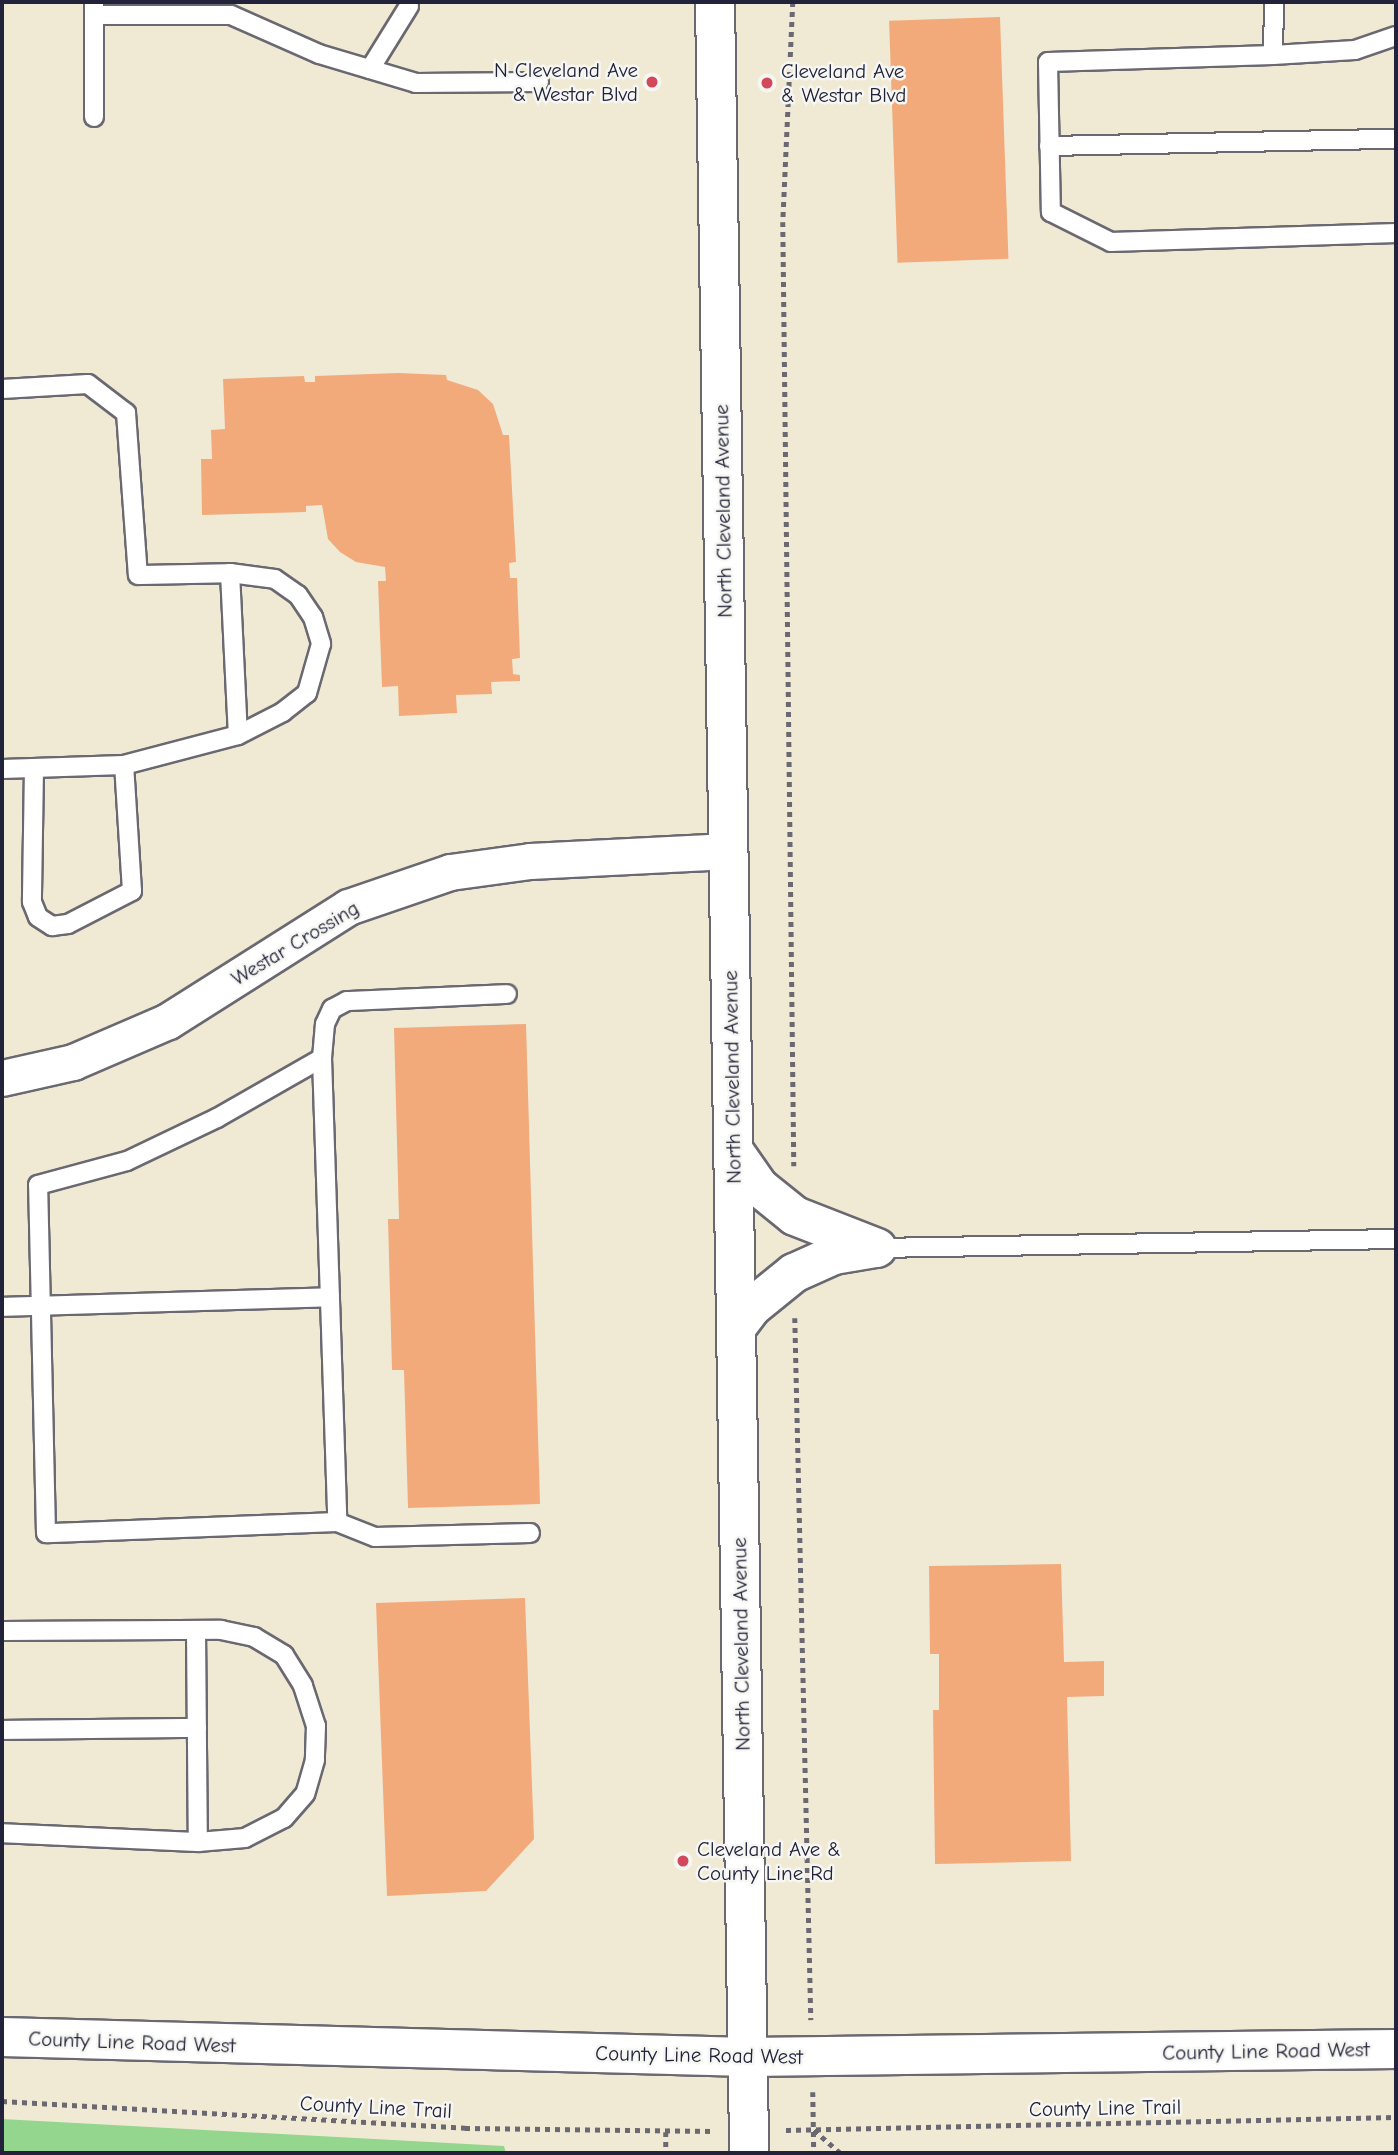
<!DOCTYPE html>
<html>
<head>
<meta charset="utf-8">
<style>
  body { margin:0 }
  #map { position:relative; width:1398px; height:2155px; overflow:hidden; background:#f0ead5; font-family:"Comic Neue",sans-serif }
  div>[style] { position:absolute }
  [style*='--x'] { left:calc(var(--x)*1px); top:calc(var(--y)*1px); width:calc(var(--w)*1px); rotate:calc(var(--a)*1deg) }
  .green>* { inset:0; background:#94d68e }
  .building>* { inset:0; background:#f2aa7b; transform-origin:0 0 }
  .path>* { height:4.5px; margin-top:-2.25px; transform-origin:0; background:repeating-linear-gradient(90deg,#6a6871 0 5px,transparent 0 10px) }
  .roads { filter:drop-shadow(2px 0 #6a6871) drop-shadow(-2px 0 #6a6871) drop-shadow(0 2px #6a6871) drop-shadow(0 -2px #6a6871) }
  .lane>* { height:18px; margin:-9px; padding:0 9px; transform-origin:9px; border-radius:9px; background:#fff }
  .street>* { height:35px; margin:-17.5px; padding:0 17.5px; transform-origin:17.5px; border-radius:17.5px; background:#fff }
  .secondary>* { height:38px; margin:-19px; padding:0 19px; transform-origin:19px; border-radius:19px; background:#fff }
  .dots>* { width:19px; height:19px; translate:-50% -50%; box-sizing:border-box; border:4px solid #f6f6f2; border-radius:50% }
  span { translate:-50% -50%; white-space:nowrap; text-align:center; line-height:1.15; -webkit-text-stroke:5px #f6f6f2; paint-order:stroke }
  .poi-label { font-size:21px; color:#22223b }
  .right { translate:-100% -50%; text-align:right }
  .left { translate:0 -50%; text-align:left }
  .street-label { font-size:21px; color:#22223b }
  .frame { position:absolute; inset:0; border:4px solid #22223b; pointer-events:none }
</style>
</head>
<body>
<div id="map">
  <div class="green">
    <i style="clip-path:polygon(2px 2119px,504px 2146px,506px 2153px,2px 2153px)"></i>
  </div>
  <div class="building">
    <i style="left:1000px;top:17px;width:242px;height:111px;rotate:88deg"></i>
    <i style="clip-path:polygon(398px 373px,446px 375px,447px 380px,478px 390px,493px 404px,503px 435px,509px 435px,516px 562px,509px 563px,510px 578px,517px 578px,520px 658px,512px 659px,513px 674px,520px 675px,520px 681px,491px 682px,492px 694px,456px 695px,457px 713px,399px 716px,398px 686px,382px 687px,378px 581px,386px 581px,385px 567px,356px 562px,340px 552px,328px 539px,322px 505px,306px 506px,306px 512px,202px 515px,201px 459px,212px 459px,211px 430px,225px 429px,223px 379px,304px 376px,305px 382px,315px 382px,315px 376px)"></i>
    <i style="clip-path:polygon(526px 1024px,540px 1504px,408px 1508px,404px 1370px,392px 1370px,388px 1219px,399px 1219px,394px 1028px)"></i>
    <i style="clip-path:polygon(1061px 1564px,1064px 1662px,1104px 1661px,1104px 1696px,1067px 1697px,1071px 1861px,935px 1864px,933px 1710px,939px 1710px,939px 1654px,930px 1654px,929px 1566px)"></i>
    <i style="clip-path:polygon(525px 1598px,534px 1839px,486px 1891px,387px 1896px,376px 1603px)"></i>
  </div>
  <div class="path">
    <i style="--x:793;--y:2;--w:220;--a:92.6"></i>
    <i style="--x:783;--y:222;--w:944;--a:89.33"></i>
    <i style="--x:795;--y:1318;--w:702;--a:88.69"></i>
    <i style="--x:813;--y:2092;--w:61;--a:89.1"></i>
    <i style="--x:2;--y:2101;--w:464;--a:3.3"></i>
    <i style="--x:465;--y:2128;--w:249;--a:0.7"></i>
    <i style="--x:786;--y:2130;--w:610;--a:-1.22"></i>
    <i style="--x:814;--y:2130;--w:35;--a:41"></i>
    <i style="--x:666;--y:2132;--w:21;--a:90"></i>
  </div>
  <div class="roads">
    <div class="lane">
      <i style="--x:94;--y:2;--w:115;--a:90"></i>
      <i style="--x:1274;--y:2;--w:53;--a:91.1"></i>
      <i style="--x:1273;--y:55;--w:225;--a:178.2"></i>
      <i style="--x:1048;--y:62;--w:150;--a:88.9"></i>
      <i style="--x:1051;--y:212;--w:67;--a:26.6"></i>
      <i style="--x:1111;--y:242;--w:285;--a:-1.8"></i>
      <i style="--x:94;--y:15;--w:137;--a:0"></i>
      <i style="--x:231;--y:15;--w:96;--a:23.9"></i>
      <i style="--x:319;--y:54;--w:101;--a:16.6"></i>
      <i style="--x:416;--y:83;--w:123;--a:-0.5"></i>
      <i style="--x:1273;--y:55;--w:82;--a:-3.5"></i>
      <i style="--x:1355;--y:50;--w:43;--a:-18.9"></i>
      <i style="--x:370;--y:69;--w:74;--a:-58.2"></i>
      <i style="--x:1049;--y:146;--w:347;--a:-1.2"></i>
      <i style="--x:2;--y:389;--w:86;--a:-3.3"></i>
      <i style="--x:88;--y:384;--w:48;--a:37.3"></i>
      <i style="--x:126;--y:413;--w:162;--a:85.8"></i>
      <i style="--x:138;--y:575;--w:92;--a:-1.2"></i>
      <i style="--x:230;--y:573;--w:162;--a:87.2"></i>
      <i style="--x:238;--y:735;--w:118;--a:165.3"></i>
      <i style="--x:124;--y:765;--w:122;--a:178.1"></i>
      <i style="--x:230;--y:573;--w:45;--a:7.6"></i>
      <i style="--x:275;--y:579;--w:28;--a:35"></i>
      <i style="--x:298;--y:595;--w:27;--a:56"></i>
      <i style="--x:313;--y:617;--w:28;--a:73"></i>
      <i style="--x:321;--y:644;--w:51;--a:105.9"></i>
      <i style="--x:307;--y:693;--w:31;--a:142"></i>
      <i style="--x:283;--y:712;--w:51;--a:152.9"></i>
      <i style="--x:34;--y:768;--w:134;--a:90.9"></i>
      <i style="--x:32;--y:902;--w:16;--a:68"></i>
      <i style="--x:38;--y:917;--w:17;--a:33"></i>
      <i style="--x:52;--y:926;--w:16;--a:-7"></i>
      <i style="--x:68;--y:924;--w:72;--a:-27.3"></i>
      <i style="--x:132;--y:891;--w:126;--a:-93.6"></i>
      <i style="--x:322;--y:1058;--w:464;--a:88.1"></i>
      <i style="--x:337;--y:1522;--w:291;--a:177.8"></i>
      <i style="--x:46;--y:1533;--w:348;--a:-91.3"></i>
      <i style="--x:38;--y:1185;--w:92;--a:-15.1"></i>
      <i style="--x:127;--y:1161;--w:100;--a:-25.5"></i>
      <i style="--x:217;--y:1118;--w:121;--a:-29.7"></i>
      <i style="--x:322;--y:1058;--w:34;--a:-85"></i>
      <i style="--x:325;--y:1024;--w:17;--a:-65"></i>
      <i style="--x:332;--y:1009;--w:17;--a:-28"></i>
      <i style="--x:347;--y:1001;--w:160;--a:-2.5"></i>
      <i style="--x:877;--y:1248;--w:519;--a:-0.99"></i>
      <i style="--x:2;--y:1307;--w:328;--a:-1.7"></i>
      <i style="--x:337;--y:1522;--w:41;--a:21.5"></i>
      <i style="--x:375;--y:1537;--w:155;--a:-1.5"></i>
      <i style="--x:196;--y:1630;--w:212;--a:89.5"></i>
      <i style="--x:2;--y:1631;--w:219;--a:-0.3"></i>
      <i style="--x:221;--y:1630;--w:34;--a:12"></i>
      <i style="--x:254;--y:1637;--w:35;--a:31"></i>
      <i style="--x:284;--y:1655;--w:36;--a:58"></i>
      <i style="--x:303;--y:1686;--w:42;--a:72"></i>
      <i style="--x:316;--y:1726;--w:34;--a:92"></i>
      <i style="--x:315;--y:1760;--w:35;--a:106"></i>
      <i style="--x:305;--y:1794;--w:32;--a:131"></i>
      <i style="--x:284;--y:1818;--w:44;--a:152.9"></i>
      <i style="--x:245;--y:1838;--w:47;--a:175.1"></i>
      <i style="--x:198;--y:1842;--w:196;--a:-177.4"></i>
      <i style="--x:2;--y:1730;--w:195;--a:-0.6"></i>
    </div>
    <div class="street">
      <i style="--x:2;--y:1078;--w:73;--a:-12.7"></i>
      <i style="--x:73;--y:1062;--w:103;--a:-23.3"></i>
      <i style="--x:168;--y:1021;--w:213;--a:-32.3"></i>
      <i style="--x:348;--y:907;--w:108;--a:-18.9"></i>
      <i style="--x:450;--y:872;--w:81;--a:-7.8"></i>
      <i style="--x:530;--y:861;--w:199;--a:-2.9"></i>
    </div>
    <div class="secondary">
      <i style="--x:715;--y:2;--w:2151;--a:89.09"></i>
      <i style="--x:734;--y:1151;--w:44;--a:55.2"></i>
      <i style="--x:759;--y:1187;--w:46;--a:38.9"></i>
      <i style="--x:795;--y:1216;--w:88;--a:21.3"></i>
      <i style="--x:736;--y:1328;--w:26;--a:-53"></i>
      <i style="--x:752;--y:1307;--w:54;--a:-39"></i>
      <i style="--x:794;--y:1273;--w:44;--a:-24.2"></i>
      <i style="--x:834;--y:1255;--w:42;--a:-9.7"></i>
      <i style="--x:2;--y:2037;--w:746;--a:1.54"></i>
      <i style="--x:748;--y:2057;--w:648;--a:-0.71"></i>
    </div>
  </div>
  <div class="dots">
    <i style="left:652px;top:82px;background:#d1495b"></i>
    <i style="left:767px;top:83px;background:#d1495b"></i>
    <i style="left:683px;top:1861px;background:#d1495b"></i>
  </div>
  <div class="poi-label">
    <span class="right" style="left:638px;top:82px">N Cleveland Ave<br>&amp; Westar Blvd</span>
    <span class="left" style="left:781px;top:83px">Cleveland Ave<br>&amp; Westar Blvd</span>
    <span class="left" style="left:697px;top:1861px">Cleveland Ave &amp;<br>County Line Rd</span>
  </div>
  <div class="street-label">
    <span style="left:723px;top:511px;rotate:-91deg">North Cleveland Avenue</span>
    <span style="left:295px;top:943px;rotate:-31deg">Westar Crossing</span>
    <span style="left:732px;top:1077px;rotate:-91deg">North Cleveland Avenue</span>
    <span style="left:741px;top:1644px;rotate:-91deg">North Cleveland Avenue</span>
    <span style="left:132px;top:2042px;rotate:2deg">County Line Road West</span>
    <span style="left:1266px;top:2051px;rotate:-1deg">County Line Road West</span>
    <span style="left:699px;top:2055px;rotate:1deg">County Line Road West</span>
    <span style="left:376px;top:2107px;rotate:3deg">County Line Trail</span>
    <span style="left:1105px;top:2108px;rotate:-1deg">County Line Trail</span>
  </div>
  <div class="frame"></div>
</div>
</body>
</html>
